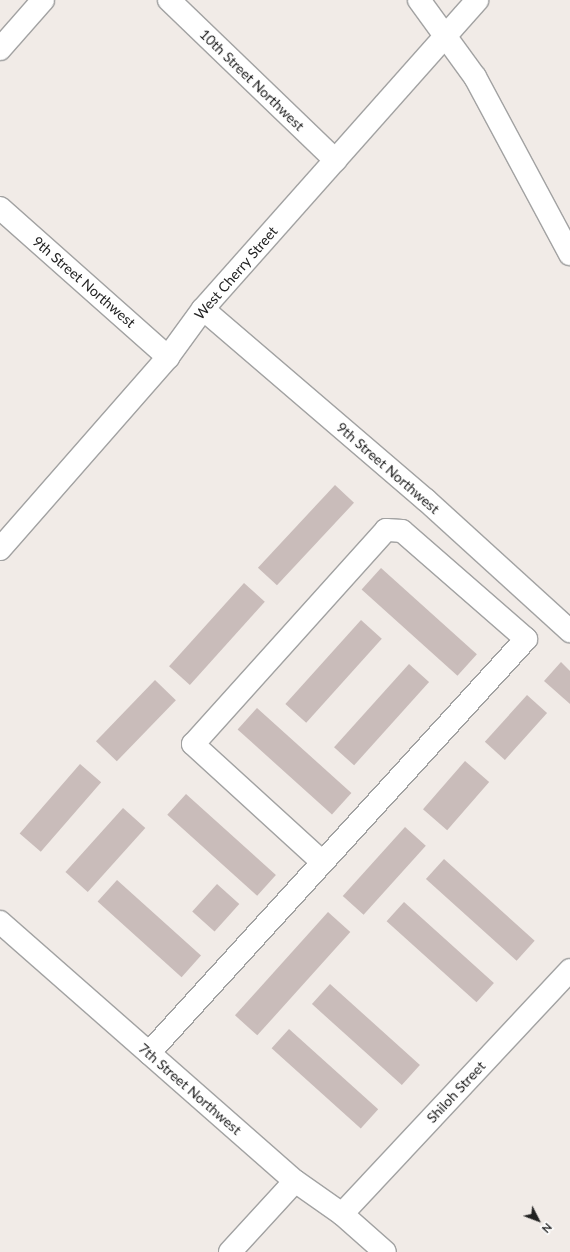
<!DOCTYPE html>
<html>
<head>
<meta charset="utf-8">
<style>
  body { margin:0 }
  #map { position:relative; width:570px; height:1252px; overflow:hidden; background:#f1ebe7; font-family:Lato,sans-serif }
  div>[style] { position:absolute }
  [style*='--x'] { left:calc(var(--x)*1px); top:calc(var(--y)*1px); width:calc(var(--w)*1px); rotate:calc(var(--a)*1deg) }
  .building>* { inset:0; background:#c9bcba; transform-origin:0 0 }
  .roads { filter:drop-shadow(1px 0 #a2a2a2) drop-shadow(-1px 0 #a2a2a2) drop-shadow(0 1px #a2a2a2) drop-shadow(0 -1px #a2a2a2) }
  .minor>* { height:22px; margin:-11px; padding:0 11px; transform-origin:11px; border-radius:11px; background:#fff }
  span { translate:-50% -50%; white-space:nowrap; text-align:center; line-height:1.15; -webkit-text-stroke:3.5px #fff; paint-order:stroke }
  .street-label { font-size:14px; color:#212121 }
  .north { position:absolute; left:518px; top:1200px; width:40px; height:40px; -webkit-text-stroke:3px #fff; paint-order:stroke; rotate:132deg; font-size:11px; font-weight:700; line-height:16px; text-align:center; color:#212121 }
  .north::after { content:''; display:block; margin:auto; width:14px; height:18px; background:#212121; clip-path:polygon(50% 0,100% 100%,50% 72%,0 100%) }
</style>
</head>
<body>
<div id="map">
  <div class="building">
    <i style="left:335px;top:485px;width:26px;height:113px;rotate:43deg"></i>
    <i style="left:381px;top:568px;width:129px;height:29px;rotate:42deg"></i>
    <i style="left:244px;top:583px;width:28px;height:112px;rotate:42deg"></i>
    <i style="left:361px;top:620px;width:28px;height:113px;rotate:42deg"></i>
    <i style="clip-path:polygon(561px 662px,570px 671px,570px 704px,544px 681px)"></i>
    <i style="left:409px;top:664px;width:27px;height:112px;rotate:42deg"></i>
    <i style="left:155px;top:680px;width:29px;height:85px;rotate:44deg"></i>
    <i style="left:527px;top:695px;width:27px;height:63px;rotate:42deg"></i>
    <i style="left:257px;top:708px;width:127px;height:29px;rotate:42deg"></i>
    <i style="left:465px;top:761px;width:32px;height:64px;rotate:41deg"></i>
    <i style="left:80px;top:764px;width:28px;height:92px;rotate:41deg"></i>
    <i style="left:186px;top:794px;width:121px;height:28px;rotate:42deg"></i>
    <i style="left:123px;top:808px;width:30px;height:86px;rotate:42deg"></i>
    <i style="left:405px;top:827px;width:28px;height:93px;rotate:42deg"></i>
    <i style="left:444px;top:859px;width:122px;height:27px;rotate:42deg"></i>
    <i style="left:117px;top:880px;width:113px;height:29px;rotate:42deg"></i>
    <i style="left:217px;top:884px;width:30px;height:37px;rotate:42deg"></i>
    <i style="left:404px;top:902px;width:121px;height:26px;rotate:42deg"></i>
    <i style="left:328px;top:912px;width:30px;height:139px;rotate:42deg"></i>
    <i style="left:330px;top:984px;width:121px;height:27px;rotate:42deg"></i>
    <i style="left:289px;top:1029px;width:120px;height:26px;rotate:42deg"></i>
  </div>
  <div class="roads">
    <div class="minor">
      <i style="--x:169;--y:0;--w:231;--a:43.9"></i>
      <i style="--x:419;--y:0;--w:95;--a:54"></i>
      <i style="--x:475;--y:77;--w:201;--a:61.8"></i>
      <i style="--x:0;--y:49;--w:65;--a:-48.7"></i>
      <i style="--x:0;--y:208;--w:225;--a:41.6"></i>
      <i style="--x:203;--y:309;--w:294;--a:40.6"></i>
      <i style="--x:426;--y:500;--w:195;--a:42.3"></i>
      <i style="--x:0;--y:549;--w:255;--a:-48.8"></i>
      <i style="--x:168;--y:357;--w:59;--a:-53.9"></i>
      <i style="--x:203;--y:309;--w:413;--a:-48.4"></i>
      <i style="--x:0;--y:922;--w:393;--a:41.3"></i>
      <i style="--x:295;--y:1181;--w:57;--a:35.1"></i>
      <i style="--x:342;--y:1214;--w:57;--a:41.5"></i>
      <i style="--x:149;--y:1053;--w:560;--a:-47.68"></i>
      <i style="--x:526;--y:639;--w:164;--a:-138.9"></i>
      <i style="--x:402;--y:531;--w:16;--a:-176"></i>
      <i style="--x:386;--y:530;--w:288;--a:132"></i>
      <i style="--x:193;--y:744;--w:173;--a:42.4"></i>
      <i style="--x:342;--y:1214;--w:334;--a:-46.9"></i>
      <i style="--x:230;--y:1252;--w:96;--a:-47.5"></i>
    </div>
  </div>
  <div class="street-label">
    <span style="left:252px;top:80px;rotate:44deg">10th Street Northwest</span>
    <span style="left:236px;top:273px;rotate:-49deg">West Cherry Street</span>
    <span style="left:84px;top:282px;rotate:41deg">9th Street Northwest</span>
    <span style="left:388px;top:468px;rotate:41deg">9th Street Northwest</span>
    <span style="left:190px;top:1089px;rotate:41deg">7th Street Northwest</span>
    <span style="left:456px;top:1092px;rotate:-47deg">Shiloh Street</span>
  </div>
  <div class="north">N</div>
</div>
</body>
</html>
